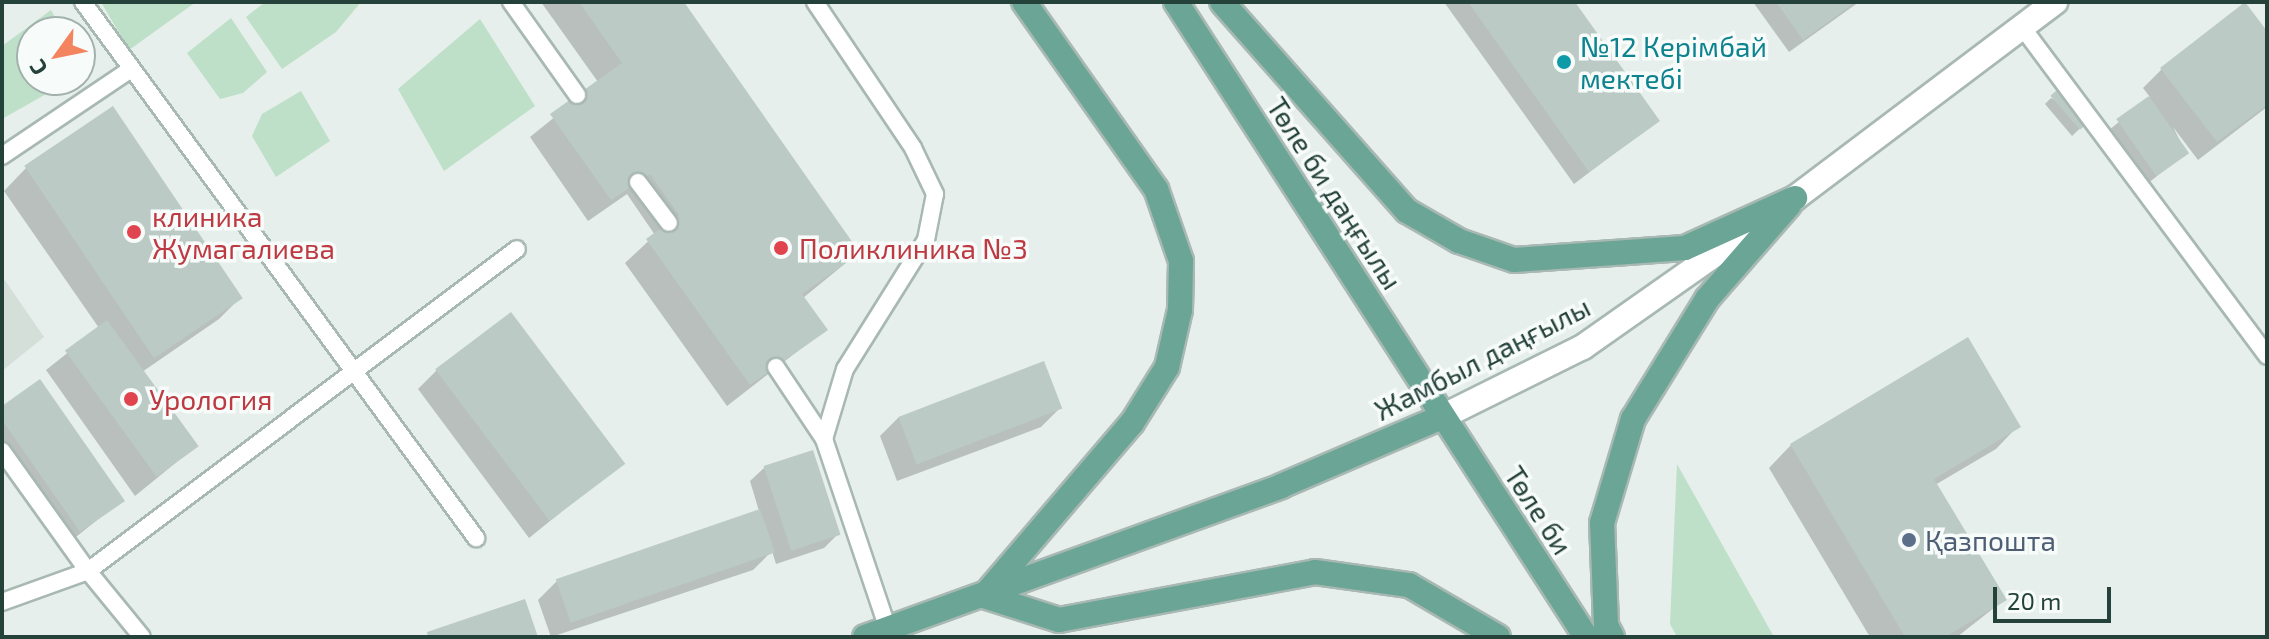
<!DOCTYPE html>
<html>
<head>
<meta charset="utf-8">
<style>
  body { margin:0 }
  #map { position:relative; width:2269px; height:639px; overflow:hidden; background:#e6efeb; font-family:"Exo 2",sans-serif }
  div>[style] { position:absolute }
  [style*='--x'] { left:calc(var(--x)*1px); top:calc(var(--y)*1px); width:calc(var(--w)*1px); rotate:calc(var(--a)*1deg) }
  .built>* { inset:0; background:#d4dfda }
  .green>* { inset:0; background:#bfe0c8 }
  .shadow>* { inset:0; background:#0003 }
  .building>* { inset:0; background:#bbcac4; transform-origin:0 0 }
  .roads { filter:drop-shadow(2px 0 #a8b8b2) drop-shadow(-2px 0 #a8b8b2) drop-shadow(0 2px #a8b8b2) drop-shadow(0 -2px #a8b8b2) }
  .service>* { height:16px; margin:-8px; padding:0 8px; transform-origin:8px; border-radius:8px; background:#fff }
  .secondary>* { height:24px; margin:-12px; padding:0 12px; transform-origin:12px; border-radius:12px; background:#fff }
  .primary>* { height:24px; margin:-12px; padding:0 12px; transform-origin:12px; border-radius:12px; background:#6aa596 }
  .dots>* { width:22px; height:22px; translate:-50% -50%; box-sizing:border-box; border:4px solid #f7fbf9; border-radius:50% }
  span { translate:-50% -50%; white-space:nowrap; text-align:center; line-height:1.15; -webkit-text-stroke:7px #f7fbf9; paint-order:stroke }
  .culture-label { font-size:28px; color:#0d838f }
  .left { translate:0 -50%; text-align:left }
  .street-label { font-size:28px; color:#24423a }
  .health-label { font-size:28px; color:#be3a42 }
  .service-label { font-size:28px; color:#4e5e75 }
  .frame { position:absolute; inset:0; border:4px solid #24423a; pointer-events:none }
  .north { position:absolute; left:16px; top:16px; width:80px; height:80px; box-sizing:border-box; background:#f7fbf9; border:2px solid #a3b1ad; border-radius:50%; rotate:237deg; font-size:22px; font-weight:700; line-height:32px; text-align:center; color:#24423a }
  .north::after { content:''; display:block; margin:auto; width:28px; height:36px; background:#f4845f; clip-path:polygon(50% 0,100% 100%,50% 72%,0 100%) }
  .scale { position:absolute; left:1993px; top:587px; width:118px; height:36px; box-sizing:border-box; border:4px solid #24423a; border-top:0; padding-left:10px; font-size:24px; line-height:28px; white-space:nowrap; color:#24423a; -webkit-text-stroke:6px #f7fbf9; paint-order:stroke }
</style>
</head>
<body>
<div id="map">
  <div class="built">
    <i style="clip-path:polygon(2px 276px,44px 337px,2px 371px)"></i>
  </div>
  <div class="green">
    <i style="clip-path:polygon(101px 2px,196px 2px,129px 50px)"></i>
    <i style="clip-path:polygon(265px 2px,361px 2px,336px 32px,282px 69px,246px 17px)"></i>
    <i style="clip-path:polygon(51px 10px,63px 32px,32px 32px,32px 80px,71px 80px,2px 119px,2px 46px)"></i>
    <i style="clip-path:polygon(231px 18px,267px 72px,243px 93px,220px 99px,187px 53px)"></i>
    <i style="clip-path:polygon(480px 19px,535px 106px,444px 171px,398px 89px)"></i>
    <i style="clip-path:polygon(301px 91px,330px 141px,276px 177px,252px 136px,262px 114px)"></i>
    <i style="clip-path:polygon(1677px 464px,1774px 637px,1677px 637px,1670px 624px)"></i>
  </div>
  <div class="shadow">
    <i style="clip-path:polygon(541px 2px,681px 2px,858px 253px,803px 298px,825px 330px,727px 406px,625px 263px,655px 235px,627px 194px,588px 221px,530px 137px,598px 82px)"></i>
    <i style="clip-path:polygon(1444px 2px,1573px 2px,1657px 121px,1574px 184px)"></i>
    <i style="clip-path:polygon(1753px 2px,1859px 2px,1789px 52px)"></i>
    <i style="clip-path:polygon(2267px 35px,2267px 107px,2198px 160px,2173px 127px,2186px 153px,2142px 188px,2104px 134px,2150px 97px,2143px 88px,2162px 69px)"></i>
    <i style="clip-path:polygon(2051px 98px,2091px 118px,2072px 136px,2045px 104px)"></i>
    <i style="clip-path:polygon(26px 168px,241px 297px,219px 319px,142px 372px,195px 447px,135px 496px,46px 370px,99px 328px,4px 191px)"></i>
    <i style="clip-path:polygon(437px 370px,622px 463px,529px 538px,418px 389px)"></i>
    <i style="clip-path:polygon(2px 408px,122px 500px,61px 549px,2px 466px)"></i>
    <i style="clip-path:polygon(1060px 408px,1041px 427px,897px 481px,880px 436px,899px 417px)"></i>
    <i style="clip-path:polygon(2018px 426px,1996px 449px,1935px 485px,2004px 600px,1957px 637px,1870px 637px,1769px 468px,1791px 445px)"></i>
    <i style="clip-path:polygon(764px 468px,838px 534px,824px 548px,776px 564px,772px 551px,753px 570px,551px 637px,538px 600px,557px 581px,759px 511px,750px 481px)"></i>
  </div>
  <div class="building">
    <i style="clip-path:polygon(579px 2px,684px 2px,860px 253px,802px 294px,828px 330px,750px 385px,646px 239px,679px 215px,650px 174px,611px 200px,550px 114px,622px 63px)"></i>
    <i style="clip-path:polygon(1468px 2px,1575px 2px,1660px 121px,1589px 172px)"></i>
    <i style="clip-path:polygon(1776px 2px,1856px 2px,1803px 40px)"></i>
    <i style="clip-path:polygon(2245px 2px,2267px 31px,2267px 105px,2217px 142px,2160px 68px)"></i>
    <i style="left:2064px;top:84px;width:45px;height:18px;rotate:49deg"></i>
    <i style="left:2149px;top:96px;width:70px;height:40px;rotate:55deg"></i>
    <i style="left:113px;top:106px;width:232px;height:107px;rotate:56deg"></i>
    <i style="left:511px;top:312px;width:190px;height:95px;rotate:53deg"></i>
    <i style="left:107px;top:320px;width:156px;height:52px;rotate:54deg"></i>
    <i style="clip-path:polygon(1968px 337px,2021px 427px,1934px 479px,2007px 600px,1945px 637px,1905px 637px,1790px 444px)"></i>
    <i style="left:1044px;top:361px;width:51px;height:156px;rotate:69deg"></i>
    <i style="clip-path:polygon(40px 379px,125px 501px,80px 532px,2px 420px,2px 406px)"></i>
    <i style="left:813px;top:450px;width:89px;height:52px;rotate:72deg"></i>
    <i style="left:760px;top:509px;width:46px;height:216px;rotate:71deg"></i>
    <i style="clip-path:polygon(525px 599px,538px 637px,428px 637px,427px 632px)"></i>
  </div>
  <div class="roads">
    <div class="service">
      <i style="--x:83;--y:2;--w:665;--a:53.75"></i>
      <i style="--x:511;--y:2;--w:114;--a:54.6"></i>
      <i style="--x:815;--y:2;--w:176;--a:56.1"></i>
      <i style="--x:913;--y:148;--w:51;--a:64.4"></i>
      <i style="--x:935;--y:194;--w:47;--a:101.1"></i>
      <i style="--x:926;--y:240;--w:152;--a:122.1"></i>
      <i style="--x:845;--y:369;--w:73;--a:106.7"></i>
      <i style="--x:824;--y:439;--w:200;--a:71.4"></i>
      <i style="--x:2022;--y:27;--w:410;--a:53.3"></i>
      <i style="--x:2;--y:156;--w:156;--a:-34"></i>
      <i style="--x:638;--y:182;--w:51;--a:52.9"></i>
      <i style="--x:776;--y:367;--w:87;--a:56.3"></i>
      <i style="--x:2;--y:451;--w:148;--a:54.4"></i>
      <i style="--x:88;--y:571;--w:536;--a:-36.89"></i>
      <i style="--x:2;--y:602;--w:91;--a:-19.8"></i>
      <i style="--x:88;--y:571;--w:85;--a:50.7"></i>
    </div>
    <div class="secondary">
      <i style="--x:1442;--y:417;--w:157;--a:-26.4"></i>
      <i style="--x:1583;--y:347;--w:259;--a:-35.1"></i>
      <i style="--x:1795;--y:198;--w:326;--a:-37"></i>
    </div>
    <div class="primary">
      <i style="--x:1176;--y:2;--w:756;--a:57.15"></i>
      <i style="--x:1222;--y:2;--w:279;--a:48.5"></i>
      <i style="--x:1407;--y:211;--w:60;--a:30"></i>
      <i style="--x:1459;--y:241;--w:58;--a:19.1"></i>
      <i style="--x:1514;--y:260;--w:171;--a:-4"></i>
      <i style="--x:1685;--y:248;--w:121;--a:-24.4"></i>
      <i style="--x:984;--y:596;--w:228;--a:-49.5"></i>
      <i style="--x:1132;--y:423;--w:66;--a:-58"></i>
      <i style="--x:1167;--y:367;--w:58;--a:-77.2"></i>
      <i style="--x:1180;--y:310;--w:49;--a:-88.8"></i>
      <i style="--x:1181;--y:261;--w:76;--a:-109.1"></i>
      <i style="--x:1156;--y:189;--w:229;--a:-125.2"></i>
      <i style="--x:984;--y:596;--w:79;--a:17.7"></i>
      <i style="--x:1059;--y:620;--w:260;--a:-10.6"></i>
      <i style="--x:1315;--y:572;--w:95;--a:7.9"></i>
      <i style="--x:1409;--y:585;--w:103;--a:30.3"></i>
      <i style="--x:865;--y:637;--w:443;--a:-19.9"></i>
      <i style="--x:1281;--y:486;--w:175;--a:-23.2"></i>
      <i style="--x:1612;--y:637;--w:13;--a:-117"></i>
      <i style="--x:1606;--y:625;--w:102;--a:-92.2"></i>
      <i style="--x:1602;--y:523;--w:109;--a:-73.4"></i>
      <i style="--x:1633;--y:419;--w:141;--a:-58.3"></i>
      <i style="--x:1707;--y:299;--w:125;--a:-48.9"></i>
    </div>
  </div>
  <div class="dots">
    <i style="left:1564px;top:62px;background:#0f9aa8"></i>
    <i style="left:134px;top:232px;background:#e0444e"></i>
    <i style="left:781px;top:248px;background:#e0444e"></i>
    <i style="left:131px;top:399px;background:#e0444e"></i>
    <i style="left:1909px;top:540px;background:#5c6f8a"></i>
  </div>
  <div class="culture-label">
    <span class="left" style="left:1580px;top:62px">№12 Керімбай<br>мектебі</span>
  </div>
  <div class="street-label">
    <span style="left:1335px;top:193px;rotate:57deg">Төле би даңғылы</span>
    <span style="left:1482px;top:358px;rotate:-27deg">Жамбыл даңғылы</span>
    <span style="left:1539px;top:510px;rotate:57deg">Төле би</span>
  </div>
  <div class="health-label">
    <span class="left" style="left:152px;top:232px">клиника<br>Жумагалиева</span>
    <span class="left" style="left:799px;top:248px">Поликлиника №3</span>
    <span class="left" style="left:149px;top:399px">Урология</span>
  </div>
  <div class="service-label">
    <span class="left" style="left:1925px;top:540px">Қазпошта</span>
  </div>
  <div class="frame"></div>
  <div class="north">С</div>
  <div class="scale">20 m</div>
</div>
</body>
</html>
